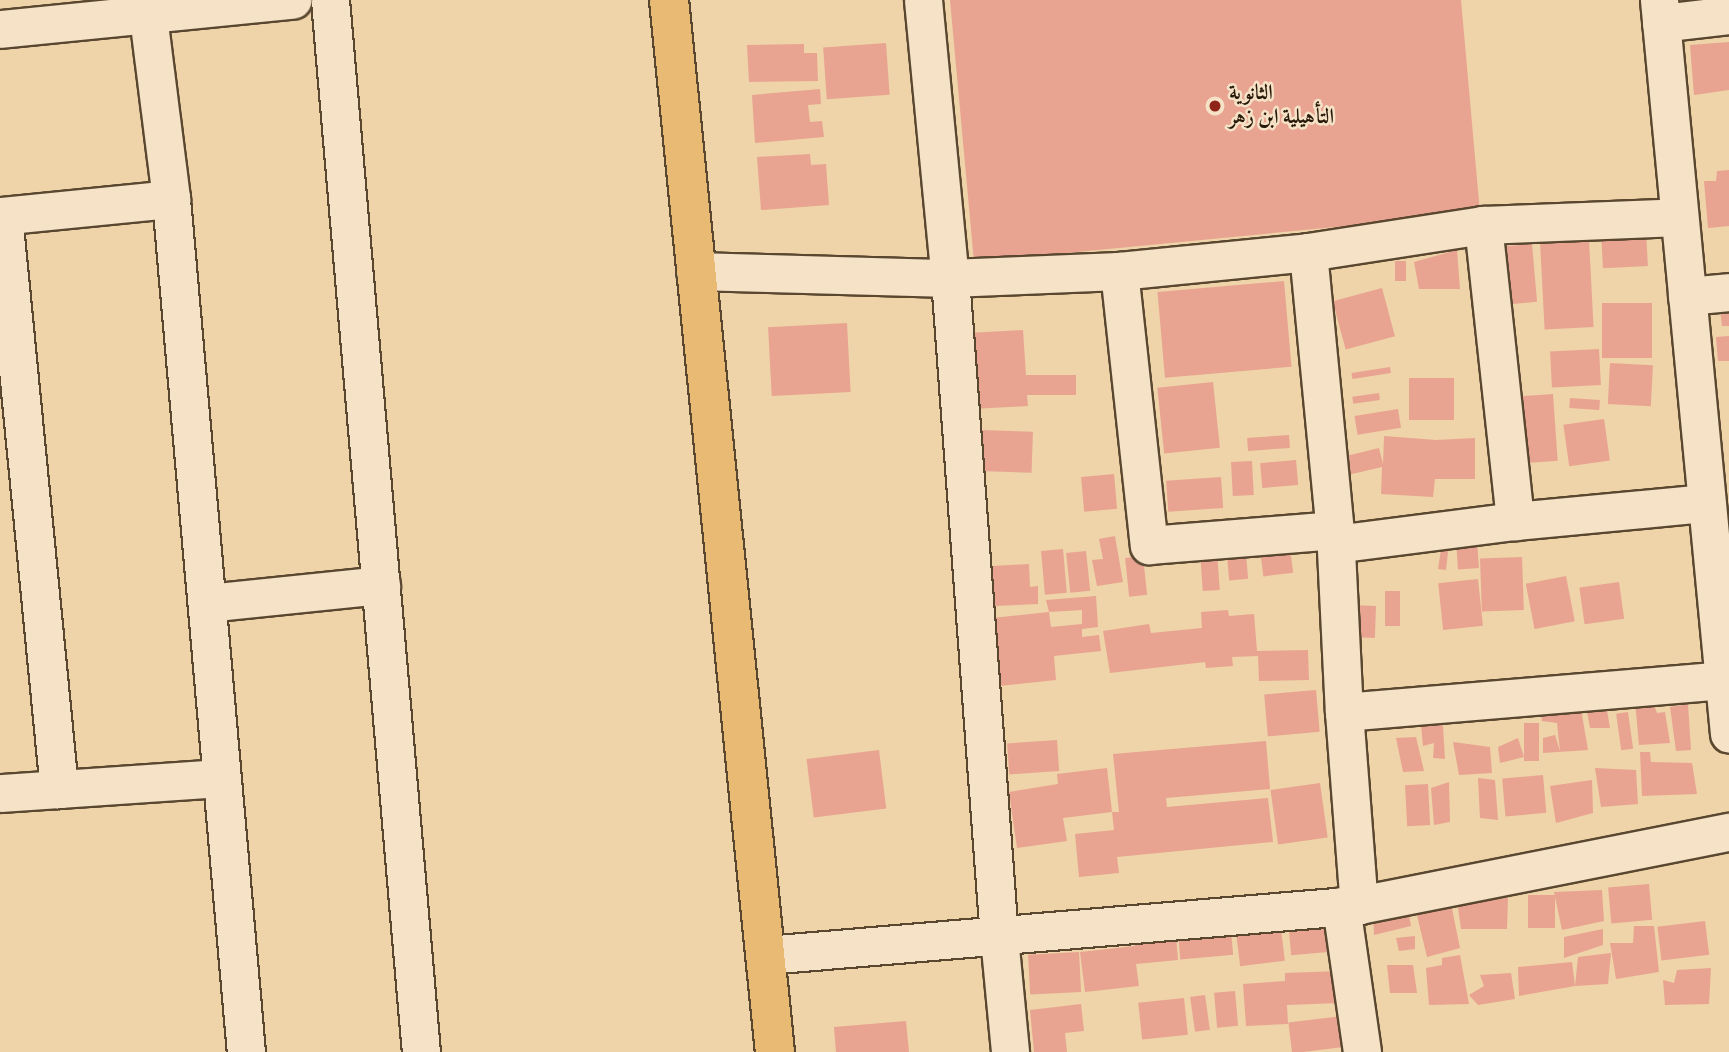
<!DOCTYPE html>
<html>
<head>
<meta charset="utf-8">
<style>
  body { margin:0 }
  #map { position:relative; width:1729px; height:1052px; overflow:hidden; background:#efd3a9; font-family:Vollkorn,Amiri,serif }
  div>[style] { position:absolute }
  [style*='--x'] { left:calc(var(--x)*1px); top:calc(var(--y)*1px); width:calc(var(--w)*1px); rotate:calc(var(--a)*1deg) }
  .building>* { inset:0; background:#e8a491; transform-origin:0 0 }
  .roads { filter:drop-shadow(2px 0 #594730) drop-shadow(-2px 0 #594730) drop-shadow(0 2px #594730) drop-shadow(0 -2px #594730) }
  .minor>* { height:37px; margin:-18.5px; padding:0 18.5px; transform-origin:18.5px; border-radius:18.5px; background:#f5e2c7 }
  .major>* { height:38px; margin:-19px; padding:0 19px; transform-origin:19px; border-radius:19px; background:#e8ba74 }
  .dots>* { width:19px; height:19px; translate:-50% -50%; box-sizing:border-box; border:4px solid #f5e2c7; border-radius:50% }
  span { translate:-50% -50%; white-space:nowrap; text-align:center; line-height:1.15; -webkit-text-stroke:5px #f5e2c7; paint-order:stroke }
  .poi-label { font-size:21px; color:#271808; font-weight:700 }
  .left { translate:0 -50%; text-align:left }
</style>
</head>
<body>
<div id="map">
  <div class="building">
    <i style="clip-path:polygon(950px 0,1461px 0,1480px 213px,974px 262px)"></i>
    <i style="clip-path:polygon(1729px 42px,1729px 90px,1694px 95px,1690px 45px)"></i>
    <i style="left:886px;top:43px;width:52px;height:63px;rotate:86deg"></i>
    <i style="clip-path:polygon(804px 44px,804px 53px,817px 53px,818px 81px,749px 82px,747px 45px)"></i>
    <i style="clip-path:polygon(820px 89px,821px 104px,808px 105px,810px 122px,822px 121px,824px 137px,755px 143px,752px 95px)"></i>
    <i style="clip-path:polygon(810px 154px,811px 165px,826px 164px,829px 205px,761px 210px,757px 157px)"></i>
    <i style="clip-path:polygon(1729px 170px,1729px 226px,1708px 228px,1704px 181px,1716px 181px,1717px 171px)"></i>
    <i style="left:1646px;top:230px;width:36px;height:45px;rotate:87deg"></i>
    <i style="left:1589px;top:240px;width:87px;height:49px;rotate:87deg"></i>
    <i style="left:1532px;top:244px;width:58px;height:30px;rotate:85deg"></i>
    <i style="clip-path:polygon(1457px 250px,1460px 289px,1419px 289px,1414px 262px)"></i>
    <i style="left:1395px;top:261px;width:11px;height:20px"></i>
    <i style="left:1284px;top:281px;width:86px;height:127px;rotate:85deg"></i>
    <i style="left:1382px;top:288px;width:50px;height:51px;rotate:75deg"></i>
    <i style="clip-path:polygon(1729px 300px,1729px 326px,1722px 326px,1719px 301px)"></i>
    <i style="left:1602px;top:303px;width:50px;height:55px"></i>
    <i style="left:847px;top:323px;width:69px;height:79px;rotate:87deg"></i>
    <i style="clip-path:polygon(1023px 330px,1026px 375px,1076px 375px,1076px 395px,1027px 395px,1028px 406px,973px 409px,968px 333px)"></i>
    <i style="clip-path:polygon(1729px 336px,1729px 361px,1718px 361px,1716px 337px)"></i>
    <i style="left:1599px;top:349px;width:36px;height:49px;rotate:87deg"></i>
    <i style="left:1610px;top:363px;width:43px;height:41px;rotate:3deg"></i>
    <i style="left:1390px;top:367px;width:6px;height:39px;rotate:81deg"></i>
    <i style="left:1454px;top:378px;width:42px;height:45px;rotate:90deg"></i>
    <i style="left:1213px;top:382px;width:66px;height:56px;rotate:84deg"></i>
    <i style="left:1379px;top:393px;width:7px;height:27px;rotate:82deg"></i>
    <i style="left:1553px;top:394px;width:67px;height:39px;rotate:86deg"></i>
    <i style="left:1570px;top:398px;width:30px;height:10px;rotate:4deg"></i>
    <i style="left:1398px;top:409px;width:19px;height:44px;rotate:81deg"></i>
    <i style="left:1604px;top:419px;width:42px;height:41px;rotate:82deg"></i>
    <i style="left:980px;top:430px;width:53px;height:41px;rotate:2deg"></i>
    <i style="left:1289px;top:435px;width:13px;height:42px;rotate:86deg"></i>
    <i style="clip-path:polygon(1384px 436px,1436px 440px,1475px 438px,1475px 479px,1435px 479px,1433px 497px,1381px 494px,1382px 467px,1339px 477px,1334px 459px,1379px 448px,1383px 464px)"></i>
    <i style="left:1296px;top:460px;width:25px;height:36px;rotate:85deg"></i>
    <i style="left:1252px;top:461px;width:34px;height:21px;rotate:87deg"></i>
    <i style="left:1114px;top:474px;width:35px;height:33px;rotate:85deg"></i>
    <i style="left:1221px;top:477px;width:31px;height:55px;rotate:86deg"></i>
    <i style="clip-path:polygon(1115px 536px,1123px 582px,1097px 586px,1092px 560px,1103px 559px,1099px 539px)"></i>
    <i style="left:1289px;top:539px;width:34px;height:30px;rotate:83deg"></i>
    <i style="left:1477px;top:540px;width:28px;height:21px;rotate:86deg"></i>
    <i style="left:1245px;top:543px;width:36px;height:19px;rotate:85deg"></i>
    <i style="clip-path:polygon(1442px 543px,1449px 543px,1446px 570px,1438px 569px)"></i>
    <i style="left:1063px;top:549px;width:44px;height:22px;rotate:85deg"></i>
    <i style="left:1086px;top:551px;width:40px;height:20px;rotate:84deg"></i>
    <i style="left:1217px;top:551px;width:39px;height:17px;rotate:86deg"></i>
    <i style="left:1143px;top:556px;width:39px;height:18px;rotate:84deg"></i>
    <i style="left:1522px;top:557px;width:53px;height:42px;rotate:88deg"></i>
    <i style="clip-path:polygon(1029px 564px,1030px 587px,1038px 586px,1038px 604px,994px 606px,992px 566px)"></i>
    <i style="left:1566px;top:576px;width:46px;height:41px;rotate:79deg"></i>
    <i style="left:1478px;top:579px;width:47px;height:40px;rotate:84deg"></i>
    <i style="left:1619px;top:582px;width:37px;height:40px;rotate:82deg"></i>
    <i style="left:1385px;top:591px;width:15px;height:35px"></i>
    <i style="clip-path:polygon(1096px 596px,1098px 627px,1082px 629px,1082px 637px,1099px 635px,1101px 651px,1054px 656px,1056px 680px,999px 686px,992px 618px,1049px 612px,1051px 627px,1082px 624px,1082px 610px,1049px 612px,1046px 600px)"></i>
    <i style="left:1350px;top:605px;width:26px;height:32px;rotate:2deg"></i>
    <i style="clip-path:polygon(1228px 610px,1229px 616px,1254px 614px,1257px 651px,1308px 650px,1309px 680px,1259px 681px,1258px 656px,1232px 657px,1233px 666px,1206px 668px,1205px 662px,1110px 673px,1103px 631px,1149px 624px,1151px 633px,1202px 628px,1201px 612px)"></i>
    <i style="left:1316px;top:690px;width:42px;height:52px;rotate:85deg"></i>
    <i style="clip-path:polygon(1651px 697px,1657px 713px,1665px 712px,1670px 743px,1639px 745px,1635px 701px)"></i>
    <i style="clip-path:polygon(1605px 699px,1610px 728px,1590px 728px,1585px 701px)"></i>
    <i style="clip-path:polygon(1540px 703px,1581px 709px,1588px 750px,1543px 753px,1543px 738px,1555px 735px,1560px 751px,1557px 723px,1542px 721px)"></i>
    <i style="clip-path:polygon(1688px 704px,1691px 750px,1676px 751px,1670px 707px)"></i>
    <i style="clip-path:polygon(1442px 710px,1445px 759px,1433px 758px,1434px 743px,1423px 746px,1420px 714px)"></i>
    <i style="left:1628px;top:712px;width:37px;height:12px;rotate:82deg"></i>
    <i style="left:1524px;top:723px;width:15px;height:38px"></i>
    <i style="clip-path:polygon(1416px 737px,1424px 771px,1403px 772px,1396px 738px)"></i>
    <i style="clip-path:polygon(1518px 738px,1524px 757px,1500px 763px,1498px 747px)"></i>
    <i style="left:1057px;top:740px;width:31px;height:50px;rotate:86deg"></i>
    <i style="clip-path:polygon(1266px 741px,1270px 789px,1166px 798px,1167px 807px,1268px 798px,1273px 842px,1117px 857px,1119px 873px,1079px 877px,1075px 834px,1114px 830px,1112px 812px,1119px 812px,1113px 754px)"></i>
    <i style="clip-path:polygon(1453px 742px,1490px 747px,1492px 773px,1459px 775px)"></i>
    <i style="left:879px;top:750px;width:59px;height:73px;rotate:83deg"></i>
    <i style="clip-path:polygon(1640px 752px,1650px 752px,1651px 762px,1692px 763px,1697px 794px,1642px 796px)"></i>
    <i style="clip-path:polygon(1107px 768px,1112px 812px,1063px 818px,1067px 841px,1017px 848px,1009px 792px,1058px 784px,1057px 774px)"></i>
    <i style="clip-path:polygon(1595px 768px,1636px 770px,1638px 804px,1601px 807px)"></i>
    <i style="left:1543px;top:775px;width:38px;height:41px;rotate:85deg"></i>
    <i style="clip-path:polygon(1478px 778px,1495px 780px,1498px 820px,1480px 818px)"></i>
    <i style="clip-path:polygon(1592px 780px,1593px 813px,1556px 823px,1550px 786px)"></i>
    <i style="clip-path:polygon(1449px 782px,1450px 822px,1434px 825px,1431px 788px)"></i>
    <i style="left:1320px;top:783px;width:55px;height:50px;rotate:82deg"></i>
    <i style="left:1428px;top:784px;width:41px;height:23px;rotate:87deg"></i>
    <i style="left:1649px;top:884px;width:36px;height:41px;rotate:85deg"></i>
    <i style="clip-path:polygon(1602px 890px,1604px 921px,1562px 930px,1554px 892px)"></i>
    <i style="left:1555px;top:895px;width:33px;height:27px;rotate:90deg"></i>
    <i style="clip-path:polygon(1508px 898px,1507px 929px,1461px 929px,1457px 901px)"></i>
    <i style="clip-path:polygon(1451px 904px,1460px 948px,1427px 957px,1415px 907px)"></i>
    <i style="clip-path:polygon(1408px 910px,1411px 926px,1374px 935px,1373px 911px)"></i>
    <i style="left:1279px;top:913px;width:48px;height:45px;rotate:83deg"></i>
    <i style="left:1328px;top:918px;width:34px;height:40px;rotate:85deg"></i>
    <i style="left:1230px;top:919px;width:36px;height:53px;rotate:85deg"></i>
    <i style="left:1705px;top:921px;width:34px;height:48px;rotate:83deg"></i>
    <i style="clip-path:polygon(1175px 923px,1178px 960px,1136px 964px,1139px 986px,1085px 992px,1080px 952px,1135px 946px,1133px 927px)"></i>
    <i style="clip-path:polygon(1634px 926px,1654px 926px,1659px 972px,1616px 979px,1610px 943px,1633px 943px)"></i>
    <i style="clip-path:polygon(1603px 929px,1603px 945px,1564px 958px,1564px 937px)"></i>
    <i style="clip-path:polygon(1415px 936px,1415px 949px,1399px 951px,1396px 938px)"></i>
    <i style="left:1079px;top:952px;width:40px;height:51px;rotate:87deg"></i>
    <i style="clip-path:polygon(1611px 953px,1608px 984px,1575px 986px,1578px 957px)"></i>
    <i style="clip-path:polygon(1460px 955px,1469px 1004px,1429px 1005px,1426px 968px,1442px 965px,1442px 958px)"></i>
    <i style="clip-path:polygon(1572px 962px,1575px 986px,1519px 996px,1518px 967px)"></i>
    <i style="clip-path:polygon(1387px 965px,1413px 965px,1417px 993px,1390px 993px)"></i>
    <i style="clip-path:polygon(1711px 968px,1709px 1004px,1665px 1005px,1663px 980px,1674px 983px,1677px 970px)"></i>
    <i style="clip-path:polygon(1338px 971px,1340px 1003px,1287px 1005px,1288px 1024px,1246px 1026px,1243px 984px,1285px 981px,1285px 973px)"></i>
    <i style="clip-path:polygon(1511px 973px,1515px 999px,1478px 1005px,1469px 995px,1484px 986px,1480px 975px)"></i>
    <i style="left:1235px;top:991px;width:35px;height:21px;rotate:85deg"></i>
    <i style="left:1205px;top:995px;width:35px;height:15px;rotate:82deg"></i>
    <i style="left:1184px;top:998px;width:37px;height:46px;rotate:84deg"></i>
    <i style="clip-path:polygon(1081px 1004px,1084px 1031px,1065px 1033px,1067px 1052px,1034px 1052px,1030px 1010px)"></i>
    <i style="left:1342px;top:1016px;width:31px;height:54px;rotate:83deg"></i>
    <i style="clip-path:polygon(906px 1021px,909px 1052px,836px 1052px,834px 1027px)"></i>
  </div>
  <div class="roads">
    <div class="minor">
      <i style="--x:330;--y:0;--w:1056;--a:85.06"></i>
      <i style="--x:923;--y:0;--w:279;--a:84.5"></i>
      <i style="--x:950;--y:278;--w:661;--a:85.75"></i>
      <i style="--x:999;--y:937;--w:116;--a:84.5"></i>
      <i style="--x:1659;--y:0;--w:737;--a:84.55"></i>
      <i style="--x:148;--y:16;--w:184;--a:82.8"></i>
      <i style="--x:171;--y:199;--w:856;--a:84.98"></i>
      <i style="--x:1661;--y:23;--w:68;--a:-6.7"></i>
      <i style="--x:0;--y:29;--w:294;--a:-5.7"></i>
      <i style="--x:0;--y:216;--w:172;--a:-5.7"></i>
      <i style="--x:3;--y:216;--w:576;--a:84.42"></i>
      <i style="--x:1483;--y:225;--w:298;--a:83.8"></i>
      <i style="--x:1308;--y:252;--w:279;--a:84.5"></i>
      <i style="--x:1335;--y:530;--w:182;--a:87.2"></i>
      <i style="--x:1344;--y:712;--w:194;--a:85.6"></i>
      <i style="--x:695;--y:271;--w:255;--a:1.6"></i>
      <i style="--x:950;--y:278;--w:169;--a:-2.4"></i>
      <i style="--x:1119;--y:271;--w:190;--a:-5.7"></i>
      <i style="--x:1308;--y:252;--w:177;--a:-8.8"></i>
      <i style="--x:1483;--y:225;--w:196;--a:-2.3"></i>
      <i style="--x:1119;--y:271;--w:276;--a:83.8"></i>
      <i style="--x:1149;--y:545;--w:187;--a:-4.6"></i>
      <i style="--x:1687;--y:296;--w:42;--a:-5.4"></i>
      <i style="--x:1335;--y:544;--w:181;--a:-7.3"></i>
      <i style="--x:1515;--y:521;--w:192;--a:-5.4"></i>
      <i style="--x:207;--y:603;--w:175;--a:-5.9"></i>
      <i style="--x:1344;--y:712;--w:380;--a:-4.8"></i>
      <i style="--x:0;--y:793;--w:221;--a:-3.9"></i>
      <i style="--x:1341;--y:906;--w:148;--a:81.8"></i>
      <i style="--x:766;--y:955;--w:595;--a:-4.82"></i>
      <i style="--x:1359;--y:905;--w:377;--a:-11.2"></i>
    </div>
    <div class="major">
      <i style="--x:669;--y:0;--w:1057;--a:84.25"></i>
    </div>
  </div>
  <div class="dots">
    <i style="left:1215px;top:106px;background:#8f2418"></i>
  </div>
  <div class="poi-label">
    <span class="left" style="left:1229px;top:106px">الثانوية<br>التأهيلية ابن زهر</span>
  </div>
</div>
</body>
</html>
